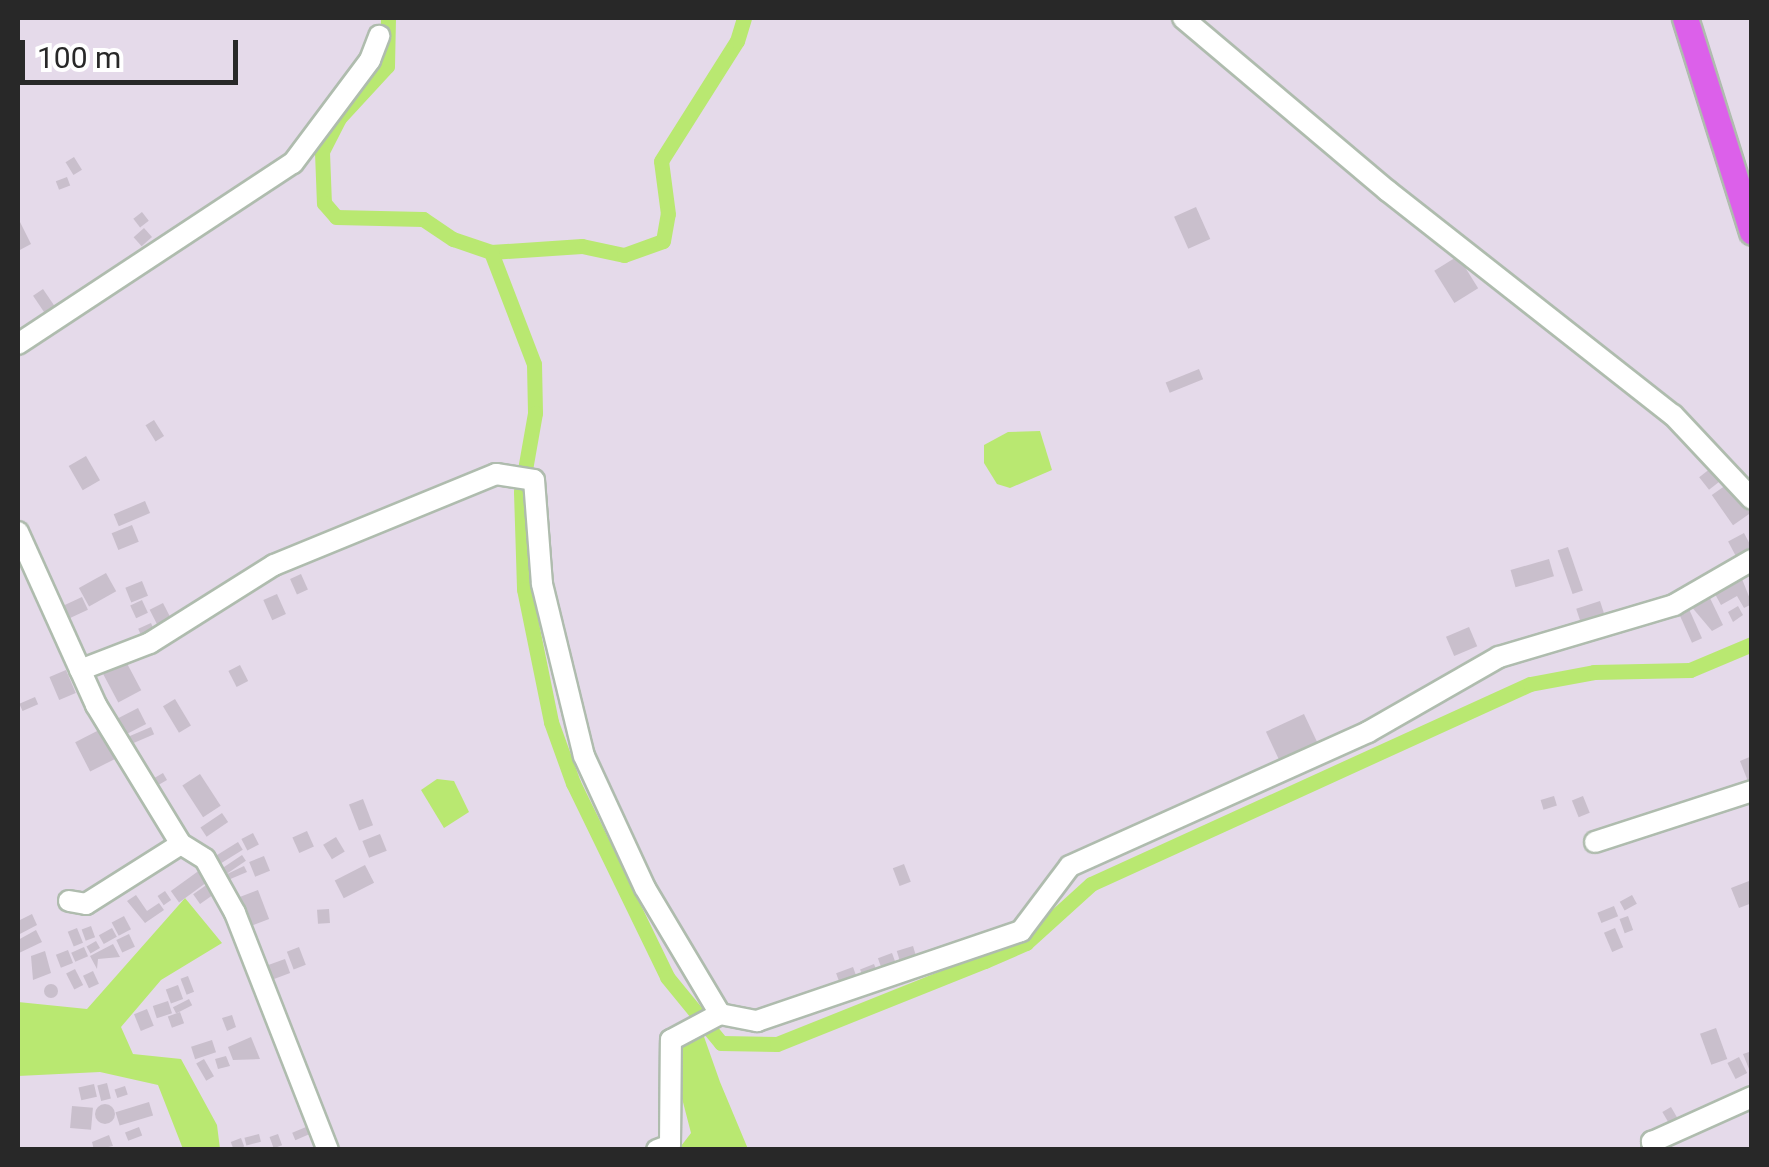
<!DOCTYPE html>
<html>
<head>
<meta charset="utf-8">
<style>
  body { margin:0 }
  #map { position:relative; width:1769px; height:1167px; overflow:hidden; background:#e5daea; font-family:Roboto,sans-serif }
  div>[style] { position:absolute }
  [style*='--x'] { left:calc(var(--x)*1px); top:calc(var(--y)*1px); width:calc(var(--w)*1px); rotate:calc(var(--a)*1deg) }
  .water>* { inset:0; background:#b9e871 }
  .canal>* { height:15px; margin:-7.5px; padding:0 7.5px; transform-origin:7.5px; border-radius:7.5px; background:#b9e871 }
  .building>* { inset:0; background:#c9bfcc; transform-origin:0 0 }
  .round { border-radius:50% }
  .roads { filter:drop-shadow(2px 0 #afbcae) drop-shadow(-2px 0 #afbcae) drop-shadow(0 2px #afbcae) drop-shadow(0 -2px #afbcae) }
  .minor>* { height:20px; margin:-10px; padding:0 10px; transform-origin:10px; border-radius:10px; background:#fff }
  .major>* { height:25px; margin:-12.5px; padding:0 12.5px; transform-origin:12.5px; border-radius:12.5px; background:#dc60ea }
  span { translate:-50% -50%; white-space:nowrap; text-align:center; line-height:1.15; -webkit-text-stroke:9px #fff; paint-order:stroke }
  .frame { position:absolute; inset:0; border:20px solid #282828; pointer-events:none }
  .scale { position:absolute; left:20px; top:40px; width:218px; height:45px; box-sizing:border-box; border:5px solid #282828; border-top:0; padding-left:12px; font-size:30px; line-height:35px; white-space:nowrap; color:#282828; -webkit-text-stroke:8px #fff; paint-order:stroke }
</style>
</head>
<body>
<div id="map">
  <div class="water">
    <i style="clip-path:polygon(1040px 431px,1052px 470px,1010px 488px,997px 484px,984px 463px,984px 445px,1008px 432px)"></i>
    <i style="clip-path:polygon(437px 779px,454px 781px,469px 812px,444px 828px,421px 790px)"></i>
    <i style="clip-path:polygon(185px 898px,222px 943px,161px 980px,121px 1027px,133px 1054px,181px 1059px,217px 1125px,220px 1149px,183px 1149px,158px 1085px,100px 1072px,18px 1076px,18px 1002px,87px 1009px)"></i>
    <i style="clip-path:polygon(702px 1031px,720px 1082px,748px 1149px,678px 1150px,691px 1133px,677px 1079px,678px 1046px)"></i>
  </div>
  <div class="canal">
    <i style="--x:388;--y:18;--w:48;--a:91.2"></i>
    <i style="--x:387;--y:66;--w:71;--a:132.7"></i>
    <i style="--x:339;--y:118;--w:38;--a:117"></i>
    <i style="--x:322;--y:152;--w:51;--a:87.8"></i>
    <i style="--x:324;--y:203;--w:18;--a:49"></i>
    <i style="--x:336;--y:217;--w:87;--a:1.3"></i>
    <i style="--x:423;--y:219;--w:36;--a:34"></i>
    <i style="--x:453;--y:239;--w:40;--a:18.9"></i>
    <i style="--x:491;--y:252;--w:91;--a:-3.8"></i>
    <i style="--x:582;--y:246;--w:43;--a:12.1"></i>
    <i style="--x:624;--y:255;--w:41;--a:-19.7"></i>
    <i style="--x:663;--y:241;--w:27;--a:-80"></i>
    <i style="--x:668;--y:214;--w:53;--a:-97.5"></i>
    <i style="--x:661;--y:161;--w:142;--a:-57.7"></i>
    <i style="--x:737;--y:41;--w:24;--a:-73"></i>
    <i style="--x:491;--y:252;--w:120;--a:69"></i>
    <i style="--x:534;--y:364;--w:49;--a:88.8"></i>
    <i style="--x:535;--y:413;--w:80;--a:100"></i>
    <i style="--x:521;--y:492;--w:97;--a:88.2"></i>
    <i style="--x:524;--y:589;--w:136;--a:78.5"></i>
    <i style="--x:551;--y:722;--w:65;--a:70.2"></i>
    <i style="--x:573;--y:783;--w:216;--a:64.1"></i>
    <i style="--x:667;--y:977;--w:85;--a:50.7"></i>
    <i style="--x:721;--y:1043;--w:56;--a:1"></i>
    <i style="--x:777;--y:1044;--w:224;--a:-21.8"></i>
    <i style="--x:985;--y:961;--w:45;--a:-23.7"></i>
    <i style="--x:1026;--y:943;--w:88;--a:-42.2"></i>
    <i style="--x:1091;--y:884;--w:482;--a:-24.5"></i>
    <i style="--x:1530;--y:684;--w:65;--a:-10.6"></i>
    <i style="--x:1594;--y:672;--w:96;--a:-1.2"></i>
    <i style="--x:1690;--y:670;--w:67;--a:-22.8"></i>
  </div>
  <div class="building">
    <i style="left:74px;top:157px;width:15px;height:10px;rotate:58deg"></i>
    <i style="left:67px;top:177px;width:9px;height:12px;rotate:69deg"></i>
    <i style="left:1196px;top:207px;width:35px;height:24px;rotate:66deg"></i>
    <i style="left:142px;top:212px;width:11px;height:11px;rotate:52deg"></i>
    <i style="clip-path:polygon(18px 218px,31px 244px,18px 251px)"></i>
    <i style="left:144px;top:228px;width:12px;height:14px;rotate:48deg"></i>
    <i style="left:1458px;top:256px;width:38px;height:28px;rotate:58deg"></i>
    <i style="left:43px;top:289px;width:23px;height:12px;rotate:56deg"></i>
    <i style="left:1199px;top:369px;width:11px;height:36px;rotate:68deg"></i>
    <i style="left:154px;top:420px;width:19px;height:10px;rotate:58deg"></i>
    <i style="left:86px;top:456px;width:28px;height:20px;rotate:60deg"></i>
    <i style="left:1711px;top:468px;width:16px;height:15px;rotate:52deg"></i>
    <i style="left:1729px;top:483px;width:37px;height:21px;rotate:55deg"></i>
    <i style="left:145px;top:501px;width:13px;height:34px;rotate:67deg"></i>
    <i style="left:132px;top:525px;width:18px;height:22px;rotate:68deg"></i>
    <i style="left:1744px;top:533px;width:17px;height:18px;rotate:62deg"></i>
    <i style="left:1568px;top:547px;width:46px;height:11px;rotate:71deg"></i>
    <i style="left:1549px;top:559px;width:18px;height:40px;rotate:74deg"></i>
    <i style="left:106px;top:573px;width:21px;height:31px;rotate:61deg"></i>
    <i style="left:301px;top:574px;width:17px;height:12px;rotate:66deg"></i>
    <i style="clip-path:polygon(1742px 579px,1752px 604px,1744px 608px,1737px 596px,1721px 605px,1715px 594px)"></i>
    <i style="left:142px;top:581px;width:16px;height:18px;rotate:68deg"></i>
    <i style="left:277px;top:594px;width:22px;height:15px;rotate:66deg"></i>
    <i style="clip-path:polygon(1709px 596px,1723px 625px,1712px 631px,1690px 605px)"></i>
    <i style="left:82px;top:597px;width:14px;height:25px;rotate:65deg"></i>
    <i style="left:142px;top:600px;width:14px;height:13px;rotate:65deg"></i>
    <i style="left:1600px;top:601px;width:19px;height:25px;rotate:72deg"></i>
    <i style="left:163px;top:603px;width:18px;height:15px;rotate:63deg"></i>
    <i style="clip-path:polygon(1738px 606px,1743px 615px,1733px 622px,1728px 612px)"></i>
    <i style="left:1689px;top:609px;width:32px;height:11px;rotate:66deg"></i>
    <i style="left:151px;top:623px;width:12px;height:14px;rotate:66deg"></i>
    <i style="left:1469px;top:627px;width:21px;height:25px;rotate:67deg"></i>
    <i style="left:122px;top:654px;width:41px;height:26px;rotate:62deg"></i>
    <i style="left:240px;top:665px;width:18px;height:13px;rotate:63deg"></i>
    <i style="left:66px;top:670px;width:25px;height:18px;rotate:67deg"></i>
    <i style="left:35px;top:697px;width:8px;height:17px;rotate:67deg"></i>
    <i style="left:175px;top:699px;width:31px;height:14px;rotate:59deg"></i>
    <i style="left:138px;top:708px;width:18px;height:24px;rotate:63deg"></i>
    <i style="left:1304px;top:714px;width:31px;height:42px;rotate:65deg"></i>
    <i style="left:151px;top:727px;width:8px;height:28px;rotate:67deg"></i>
    <i style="left:101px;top:729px;width:33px;height:29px;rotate:63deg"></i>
    <i style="clip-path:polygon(1752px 756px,1752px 789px,1751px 789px,1740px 761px)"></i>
    <i style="left:163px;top:773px;width:8px;height:12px;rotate:60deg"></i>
    <i style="left:200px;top:774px;width:38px;height:21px;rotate:57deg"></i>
    <i style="left:1554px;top:796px;width:10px;height:14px;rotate:73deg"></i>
    <i style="left:1583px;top:796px;width:18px;height:12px;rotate:68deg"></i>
    <i style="left:363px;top:799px;width:28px;height:15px;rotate:69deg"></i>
    <i style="left:222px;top:813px;width:11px;height:26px;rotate:56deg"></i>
    <i style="left:307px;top:831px;width:17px;height:16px;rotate:66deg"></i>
    <i style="left:253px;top:833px;width:13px;height:13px;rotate:63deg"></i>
    <i style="left:380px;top:834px;width:18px;height:19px;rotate:68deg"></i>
    <i style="left:336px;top:837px;width:17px;height:15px;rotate:59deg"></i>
    <i style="left:238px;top:842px;width:9px;height:28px;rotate:58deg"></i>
    <i style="left:242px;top:855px;width:7px;height:27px;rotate:56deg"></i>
    <i style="left:264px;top:856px;width:16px;height:16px;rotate:68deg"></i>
    <i style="left:904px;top:864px;width:19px;height:12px;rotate:69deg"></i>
    <i style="left:365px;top:865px;width:20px;height:34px;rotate:63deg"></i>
    <i style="clip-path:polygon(244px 866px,247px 872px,228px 880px,225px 875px)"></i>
    <i style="left:204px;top:867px;width:14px;height:41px;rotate:54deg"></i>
    <i style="left:212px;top:881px;width:12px;height:23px;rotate:55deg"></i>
    <i style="clip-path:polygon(1749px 881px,1752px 903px,1739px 908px,1731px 888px)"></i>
    <i style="left:258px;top:890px;width:31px;height:23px;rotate:69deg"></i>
    <i style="left:165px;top:891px;width:11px;height:9px;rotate:56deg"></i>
    <i style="clip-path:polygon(136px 895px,147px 911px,159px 903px,164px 910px,145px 923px,127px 901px)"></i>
    <i style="left:1632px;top:895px;width:10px;height:14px;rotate:61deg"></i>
    <i style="left:1614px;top:906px;width:11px;height:18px;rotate:68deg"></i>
    <i style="left:329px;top:909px;width:14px;height:12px;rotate:86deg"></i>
    <i style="clip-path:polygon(32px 914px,37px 925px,18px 935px,18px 921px)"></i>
    <i style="left:124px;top:916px;width:15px;height:14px;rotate:62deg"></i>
    <i style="left:1628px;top:916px;width:15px;height:9px;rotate:70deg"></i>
    <i style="left:91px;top:926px;width:12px;height:10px;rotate:70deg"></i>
    <i style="left:77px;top:928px;width:16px;height:10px;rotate:68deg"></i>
    <i style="left:112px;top:928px;width:10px;height:15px;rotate:61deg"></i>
    <i style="left:1615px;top:928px;width:21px;height:12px;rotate:67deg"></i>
    <i style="clip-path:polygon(36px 930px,42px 942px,19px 953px,18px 940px)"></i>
    <i style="left:129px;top:934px;width:14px;height:14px;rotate:65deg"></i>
    <i style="left:96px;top:941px;width:8px;height:11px;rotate:60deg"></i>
    <i style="clip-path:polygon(113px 944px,120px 957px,98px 959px,97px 969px,90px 956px)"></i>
    <i style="left:913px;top:946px;width:14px;height:17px;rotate:73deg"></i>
    <i style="left:84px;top:947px;width:10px;height:14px;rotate:66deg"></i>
    <i style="left:299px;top:947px;width:19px;height:13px;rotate:69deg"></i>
    <i style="left:68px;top:950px;width:14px;height:13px;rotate:69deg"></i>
    <i style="clip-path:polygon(45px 951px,51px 973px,33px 980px,31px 956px)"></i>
    <i style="left:892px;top:953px;width:15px;height:15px;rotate:70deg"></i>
    <i style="left:285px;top:959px;width:15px;height:20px;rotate:70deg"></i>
    <i style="left:874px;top:964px;width:11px;height:15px;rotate:68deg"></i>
    <i style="left:853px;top:967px;width:12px;height:18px;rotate:70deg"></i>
    <i style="left:75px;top:969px;width:18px;height:10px;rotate:63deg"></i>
    <i style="left:93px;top:971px;width:14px;height:11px;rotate:65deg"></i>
    <i style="left:188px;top:976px;width:17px;height:8px;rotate:69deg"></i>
    <i class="round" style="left:44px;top:984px;width:14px;height:14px"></i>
    <i style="left:178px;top:985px;width:15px;height:13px;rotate:70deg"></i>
    <i style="left:189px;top:999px;width:7px;height:18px;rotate:63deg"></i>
    <i style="left:168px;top:1001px;width:13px;height:16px;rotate:72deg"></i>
    <i style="left:147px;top:1009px;width:18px;height:14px;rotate:68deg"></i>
    <i style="left:180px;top:1012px;width:12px;height:13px;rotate:70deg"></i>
    <i style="clip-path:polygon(232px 1015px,236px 1027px,227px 1031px,222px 1018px)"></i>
    <i style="left:1716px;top:1028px;width:33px;height:17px;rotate:70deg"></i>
    <i style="clip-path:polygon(251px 1037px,260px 1059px,233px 1060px,228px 1047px)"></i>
    <i style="left:212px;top:1040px;width:13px;height:22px;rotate:72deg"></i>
    <i style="clip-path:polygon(1752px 1051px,1752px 1074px,1751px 1074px,1743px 1054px)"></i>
    <i style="clip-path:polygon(226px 1056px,230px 1066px,218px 1069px,215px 1059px)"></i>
    <i style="left:1739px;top:1057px;width:18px;height:13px;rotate:63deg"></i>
    <i style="left:204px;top:1059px;width:20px;height:9px;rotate:60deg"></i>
    <i style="left:107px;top:1083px;width:16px;height:10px;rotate:76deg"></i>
    <i style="left:94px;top:1084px;width:13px;height:16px;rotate:77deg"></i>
    <i style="left:125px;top:1086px;width:9px;height:11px;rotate:72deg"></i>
    <i style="left:149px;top:1102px;width:14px;height:35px;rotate:73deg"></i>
    <i class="round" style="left:95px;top:1104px;width:20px;height:20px"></i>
    <i style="left:72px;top:1106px;width:21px;height:22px;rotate:5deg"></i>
    <i style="left:1671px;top:1107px;width:16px;height:10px;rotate:60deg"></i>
    <i style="left:139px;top:1127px;width:9px;height:15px;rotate:69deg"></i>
    <i style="left:306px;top:1127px;width:8px;height:15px;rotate:67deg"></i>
    <i style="left:259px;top:1134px;width:8px;height:15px;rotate:76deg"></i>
    <i style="left:278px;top:1134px;width:12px;height:9px;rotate:70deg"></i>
    <i style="clip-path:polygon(109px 1135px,113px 1146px,94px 1150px,92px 1142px)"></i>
    <i style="left:241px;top:1138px;width:9px;height:11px;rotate:69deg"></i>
  </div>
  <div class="roads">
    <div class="minor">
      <i style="--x:1183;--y:18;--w:268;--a:40.2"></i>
      <i style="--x:1388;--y:191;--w:362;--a:38.2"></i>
      <i style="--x:1673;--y:415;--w:115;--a:46.8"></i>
      <i style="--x:18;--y:344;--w:329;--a:-33.4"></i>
      <i style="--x:293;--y:163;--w:129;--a:-53.2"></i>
      <i style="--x:370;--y:60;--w:26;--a:-69"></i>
      <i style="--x:18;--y:532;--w:190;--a:65.7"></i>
      <i style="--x:96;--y:705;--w:163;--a:58.6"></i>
      <i style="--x:181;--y:844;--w:28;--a:32"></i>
      <i style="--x:205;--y:859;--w:62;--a:60.9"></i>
      <i style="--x:235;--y:913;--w:255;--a:68.6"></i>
      <i style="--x:80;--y:670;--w:75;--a:-21.1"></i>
      <i style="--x:150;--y:643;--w:146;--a:-32.2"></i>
      <i style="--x:274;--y:565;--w:240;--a:-22.3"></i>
      <i style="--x:496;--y:474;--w:38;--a:9"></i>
      <i style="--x:534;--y:480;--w:104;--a:85.6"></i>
      <i style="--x:542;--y:584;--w:177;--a:76.3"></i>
      <i style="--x:584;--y:756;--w:145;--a:65.2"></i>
      <i style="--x:645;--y:888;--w:147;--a:59.2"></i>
      <i style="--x:720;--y:1014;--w:38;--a:11"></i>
      <i style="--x:757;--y:1021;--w:279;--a:-18.8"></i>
      <i style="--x:1021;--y:931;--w:81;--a:-53"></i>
      <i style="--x:1070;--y:866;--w:327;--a:-24.2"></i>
      <i style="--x:1368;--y:732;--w:151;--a:-29.8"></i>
      <i style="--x:1499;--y:657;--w:183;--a:-16.5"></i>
      <i style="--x:1674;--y:605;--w:90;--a:-30"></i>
      <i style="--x:1595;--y:842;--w:165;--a:-18"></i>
      <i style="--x:69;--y:901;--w:17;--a:10"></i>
      <i style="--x:86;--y:904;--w:112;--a:-32.3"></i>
      <i style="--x:657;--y:1150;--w:14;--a:-21"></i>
      <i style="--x:670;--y:1145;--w:105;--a:-89.5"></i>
      <i style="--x:671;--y:1040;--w:55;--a:-28"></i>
      <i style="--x:1655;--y:1150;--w:9;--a:-111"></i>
      <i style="--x:1652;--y:1142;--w:110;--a:-24.2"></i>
    </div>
    <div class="major">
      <i style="--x:1685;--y:18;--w:224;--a:72.6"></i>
    </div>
  </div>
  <div class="frame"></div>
  <div class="scale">100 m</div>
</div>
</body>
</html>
